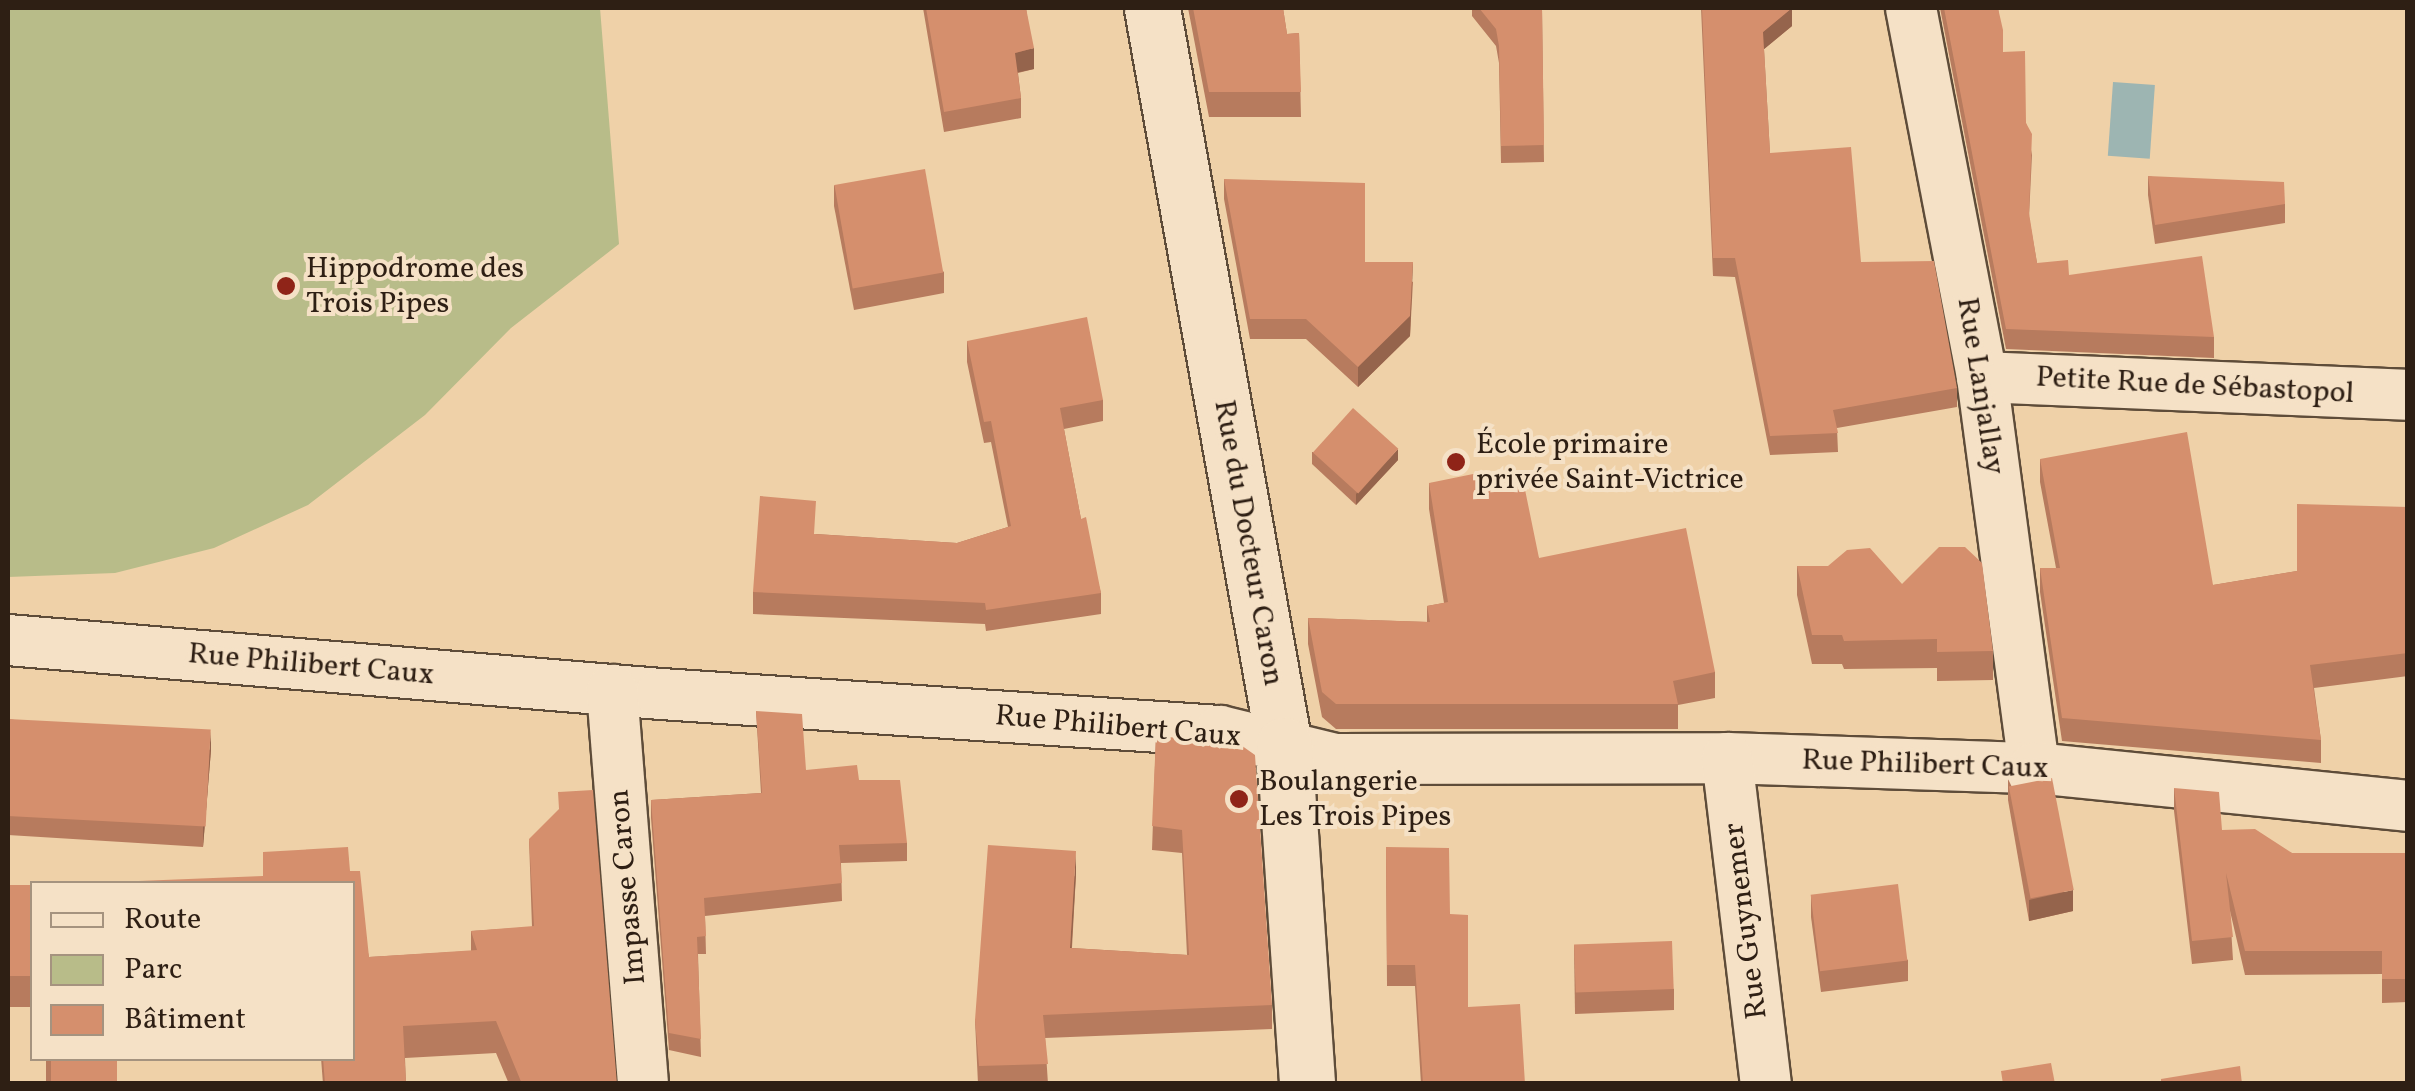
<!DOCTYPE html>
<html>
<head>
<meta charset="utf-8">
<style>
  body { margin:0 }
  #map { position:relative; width:2415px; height:1091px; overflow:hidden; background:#efd1a8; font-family:Vollkorn,serif }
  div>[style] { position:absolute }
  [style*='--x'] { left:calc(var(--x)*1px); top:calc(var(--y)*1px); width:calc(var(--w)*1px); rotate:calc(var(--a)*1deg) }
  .green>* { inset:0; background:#b8bc89 }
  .water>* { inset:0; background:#9db5b2; transform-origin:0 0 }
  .roads { filter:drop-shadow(2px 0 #5e4c39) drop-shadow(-2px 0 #5e4c39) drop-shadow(0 2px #5e4c39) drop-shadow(0 -2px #5e4c39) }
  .minor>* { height:50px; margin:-25px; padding:0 25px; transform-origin:25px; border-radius:25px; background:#f5e1c6 }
  .tertiary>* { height:55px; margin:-27.5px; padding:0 27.5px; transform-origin:27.5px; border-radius:27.5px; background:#f5e1c6 }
  .wall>* { inset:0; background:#b77b5e; transform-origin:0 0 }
  .shaded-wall>* { inset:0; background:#95644c }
  .building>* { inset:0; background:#d58f6d; transform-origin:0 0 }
  .dots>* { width:28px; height:28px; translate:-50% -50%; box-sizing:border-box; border:5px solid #f5e1c6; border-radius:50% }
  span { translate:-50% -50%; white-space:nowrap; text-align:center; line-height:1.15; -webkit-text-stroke:8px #f5e1c6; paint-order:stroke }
  .poi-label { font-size:30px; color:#2e1f14 }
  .left { translate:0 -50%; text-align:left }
  .street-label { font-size:30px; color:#2e1f14 }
  .frame { position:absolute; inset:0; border:10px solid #2e1f14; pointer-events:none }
  .legend { position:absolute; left:30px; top:881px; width:325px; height:180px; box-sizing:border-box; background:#f5e1c6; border:2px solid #a5937f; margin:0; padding:12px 18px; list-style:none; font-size:30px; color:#2e1f14 }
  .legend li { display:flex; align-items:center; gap:20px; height:50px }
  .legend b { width:50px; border:2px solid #a5937f }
</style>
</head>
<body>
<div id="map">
  <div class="green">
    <i style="clip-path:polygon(8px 8px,600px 8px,619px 244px,511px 328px,425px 415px,308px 505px,214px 548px,115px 573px,8px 577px)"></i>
  </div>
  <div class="water">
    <i style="left:2113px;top:82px;width:42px;height:74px;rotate:4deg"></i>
  </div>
  <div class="roads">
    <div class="minor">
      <i style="--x:1911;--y:8;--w:376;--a:79.1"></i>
      <i style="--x:1982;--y:377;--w:394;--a:82.4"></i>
      <i style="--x:1982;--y:377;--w:426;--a:2.4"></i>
      <i style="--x:8;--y:640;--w:655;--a:4.73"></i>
      <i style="--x:661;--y:694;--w:560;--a:3.79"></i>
      <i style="--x:1220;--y:731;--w:118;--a:13.7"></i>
      <i style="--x:1335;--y:759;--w:392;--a:-0.1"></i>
      <i style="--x:1727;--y:758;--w:307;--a:1.9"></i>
      <i style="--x:2034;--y:768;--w:376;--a:5.8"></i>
      <i style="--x:612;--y:690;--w:395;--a:85.5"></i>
      <i style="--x:1727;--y:758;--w:328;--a:83.2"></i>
    </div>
    <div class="tertiary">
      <i style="--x:1152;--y:8;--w:749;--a:79.85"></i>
      <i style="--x:1284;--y:745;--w:340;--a:86.1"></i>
    </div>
  </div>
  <div class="wall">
    <i style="clip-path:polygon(923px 8px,1026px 8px,1034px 69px,1018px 73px,1021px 98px,1021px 118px,944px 132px)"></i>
    <i style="clip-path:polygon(1188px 8px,1283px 8px,1287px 34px,1299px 33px,1301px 117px,1209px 117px)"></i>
    <i style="clip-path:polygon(1472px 8px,1542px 8px,1544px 162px,1501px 163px,1499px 63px,1496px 46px,1472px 16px)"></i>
    <i style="clip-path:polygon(1701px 8px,1792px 8px,1792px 26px,1764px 49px,1770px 153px,1861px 262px,1957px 388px,1957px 407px,1837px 428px,1838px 452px,1770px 455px,1735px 277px,1713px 276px)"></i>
    <i style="clip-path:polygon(1940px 8px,1998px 8px,2003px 52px,2026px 123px,2032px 155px,2029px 217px,2037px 263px,2069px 275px,2214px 337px,2214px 358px,2006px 349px)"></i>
    <i style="clip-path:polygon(2148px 176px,2285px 204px,2285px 223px,2155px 244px,2148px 195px)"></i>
    <i style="clip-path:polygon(1224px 179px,1365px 262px,1413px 282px,1410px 336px,1358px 387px,1306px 339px,1250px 339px,1224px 199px)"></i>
    <i style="clip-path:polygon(834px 185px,944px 272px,944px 293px,854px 310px,834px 206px)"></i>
    <i style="clip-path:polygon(967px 341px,1103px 400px,1103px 421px,1064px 429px,1081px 519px,1101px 593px,1101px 614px,986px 631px,985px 624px,753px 614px,753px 592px,816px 534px,957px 543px,1008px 527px,991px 442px,984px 443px,967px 362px)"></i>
    <i style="clip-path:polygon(1312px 452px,1398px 460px,1356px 505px,1312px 464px)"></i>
    <i style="clip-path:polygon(2040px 459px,2213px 585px,2297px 571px,2408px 507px,2408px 676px,2314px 688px,2321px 740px,2321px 763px,2062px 741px,2040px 592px,2040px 568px,2056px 568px,2040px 482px)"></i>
    <i style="clip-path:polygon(1484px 482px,1539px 558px,1715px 672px,1715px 698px,1678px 705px,1678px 729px,1336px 729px,1322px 717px,1308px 644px,1308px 618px,1427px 622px,1427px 606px,1444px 603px,1429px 509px,1429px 483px)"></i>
    <i style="clip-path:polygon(1797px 566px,1902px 584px,1993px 651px,1993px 680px,1937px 681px,1937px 668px,1844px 669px,1842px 664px,1812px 664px,1797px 595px)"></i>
    <i style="clip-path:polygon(756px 711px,806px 770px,859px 780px,907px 843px,907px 861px,841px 863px,842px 901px,705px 916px,706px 954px,698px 954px,701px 1057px,669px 1050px,651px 818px,651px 800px,761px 793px)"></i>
    <i style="clip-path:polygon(8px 719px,211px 750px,203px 847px,8px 835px)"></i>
    <i style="clip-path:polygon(1156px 736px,1272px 1005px,1272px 1029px,1045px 1038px,1048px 1084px,978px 1084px,975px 1020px,1076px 874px,1072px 948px,1187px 955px,1182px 853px,1152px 850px)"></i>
    <i style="clip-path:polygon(2008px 779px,2073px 911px,2029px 921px,2008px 800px)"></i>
    <i style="clip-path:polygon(2174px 788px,2222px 830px,2292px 853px,2408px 853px,2408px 1002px,2382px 1003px,2382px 974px,2245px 975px,2230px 911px,2233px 960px,2192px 964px,2174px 811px)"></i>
    <i style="clip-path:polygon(529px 839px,617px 1084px,509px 1084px,496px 1053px,405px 1058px,406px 1084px,323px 1084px,321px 1058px,352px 1058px,350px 871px,369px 957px,471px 951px,471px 931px,532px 927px)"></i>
    <i style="clip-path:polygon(1386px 847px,1450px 914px,1468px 1007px,1525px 1084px,1421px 1084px,1415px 986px,1387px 986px)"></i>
    <i style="left:32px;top:885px;width:122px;height:24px;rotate:90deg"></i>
    <i style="clip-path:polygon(1811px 896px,1908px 960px,1908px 981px,1821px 992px,1811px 917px)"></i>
    <i style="clip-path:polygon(1574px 945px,1674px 989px,1674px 1010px,1575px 1014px)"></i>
    <i style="left:46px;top:1058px;width:71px;height:26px"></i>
  </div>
  <div class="shaded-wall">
    <i style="clip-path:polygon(1792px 8px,1792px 26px,1763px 50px,1763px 32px)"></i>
    <i style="clip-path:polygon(1034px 48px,1034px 69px,1015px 73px,1015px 53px)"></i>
    <i style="clip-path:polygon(1413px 262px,1410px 336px,1358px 387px,1358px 367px)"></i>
    <i style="clip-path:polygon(1398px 449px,1398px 460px,1356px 505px,1356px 494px)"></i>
    <i style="clip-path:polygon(211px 731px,211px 750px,203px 847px,203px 828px)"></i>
    <i style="clip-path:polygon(1076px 851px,1076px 874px,1070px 971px,1070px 948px)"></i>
    <i style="clip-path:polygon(2073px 890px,2073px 911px,2029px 921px,2029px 900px)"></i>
  </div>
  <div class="building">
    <i style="clip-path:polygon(926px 8px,1026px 8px,1034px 48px,1015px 53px,1021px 98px,944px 112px)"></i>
    <i style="clip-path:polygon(1193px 8px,1283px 8px,1287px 34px,1299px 33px,1301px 92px,1209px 92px)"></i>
    <i style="clip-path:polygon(1479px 8px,1542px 8px,1544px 145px,1501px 146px,1499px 46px,1496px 29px)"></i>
    <i style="clip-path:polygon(1702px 8px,1792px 8px,1763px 32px,1770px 153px,1851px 147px,1861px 262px,1934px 261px,1957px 388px,1833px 410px,1838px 433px,1770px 436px,1735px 258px,1713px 258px)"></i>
    <i style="clip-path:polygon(1944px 8px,1998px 8px,2003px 30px,2003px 52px,2025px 51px,2026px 123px,2032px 134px,2029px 213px,2037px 263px,2068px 260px,2069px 275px,2202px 256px,2214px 337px,2006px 329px)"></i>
    <i style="left:925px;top:169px;width:105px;height:92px;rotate:80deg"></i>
    <i style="clip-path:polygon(2148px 176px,2284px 182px,2285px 204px,2155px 225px)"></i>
    <i style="clip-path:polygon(1224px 179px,1365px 183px,1365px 262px,1413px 262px,1410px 316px,1358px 367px,1306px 319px,1250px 319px)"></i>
    <i style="clip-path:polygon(1087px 317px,1103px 400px,1060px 408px,1081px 519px,1086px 517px,1101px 593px,986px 610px,985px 603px,753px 592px,760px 496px,816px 501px,814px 534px,957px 543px,1011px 526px,991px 421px,984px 422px,967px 341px)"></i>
    <i style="left:1353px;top:408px;width:61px;height:60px;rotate:42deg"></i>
    <i style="clip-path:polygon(2187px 432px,2213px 585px,2297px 571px,2297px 504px,2408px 507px,2408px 653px,2310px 665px,2321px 740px,2062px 718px,2040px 568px,2060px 568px,2040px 459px)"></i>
    <i style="clip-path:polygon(1483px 472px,1484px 482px,1522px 475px,1539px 558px,1686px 528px,1715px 672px,1673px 681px,1678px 704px,1336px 704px,1322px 692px,1308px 618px,1430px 622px,1427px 606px,1448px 602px,1429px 483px)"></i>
    <i style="clip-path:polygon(1939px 547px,1965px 547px,1982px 563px,1993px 651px,1937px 652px,1937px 639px,1844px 641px,1842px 635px,1812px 635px,1797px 566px,1828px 566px,1847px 550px,1870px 548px,1902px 584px)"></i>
    <i style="clip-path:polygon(756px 711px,802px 714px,806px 770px,857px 765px,859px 780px,900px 780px,907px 843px,839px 845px,842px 883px,704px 898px,706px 936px,697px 937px,701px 1039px,669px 1033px,651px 800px,762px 793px)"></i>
    <i style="left:8px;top:719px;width:203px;height:97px;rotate:3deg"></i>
    <i style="clip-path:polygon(1156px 736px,1238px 743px,1255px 755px,1272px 1005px,1043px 1015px,1048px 1064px,979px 1066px,975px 1020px,988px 845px,1076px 851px,1070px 948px,1189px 955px,1182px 830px,1152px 826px)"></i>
    <i style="left:2052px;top:778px;width:114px;height:44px;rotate:79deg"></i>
    <i style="clip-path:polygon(2174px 788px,2219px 792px,2222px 830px,2255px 829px,2292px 853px,2408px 853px,2408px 979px,2382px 979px,2382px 951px,2245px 951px,2226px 873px,2233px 937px,2192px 941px)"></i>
    <i style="clip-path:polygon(593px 790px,617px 1084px,522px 1084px,496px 1021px,403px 1026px,406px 1084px,325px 1084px,323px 1058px,352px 1058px,352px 884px,64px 884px,263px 876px,263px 852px,348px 847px,350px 871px,360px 871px,369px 957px,477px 950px,471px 931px,534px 926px,529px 839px,559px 809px,558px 792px)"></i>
    <i style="clip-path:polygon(1386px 847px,1449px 848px,1450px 914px,1468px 915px,1468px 1007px,1520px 1004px,1525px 1084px,1423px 1084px,1415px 965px,1387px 965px)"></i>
    <i style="left:1898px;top:884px;width:77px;height:88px;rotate:83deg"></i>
    <i style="left:32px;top:885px;width:91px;height:24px;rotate:90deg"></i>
    <i style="left:1672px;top:941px;width:48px;height:98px;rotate:88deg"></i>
    <i style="left:51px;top:1058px;width:66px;height:26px"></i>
    <i style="clip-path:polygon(2051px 1063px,2055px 1084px,2003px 1084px,2001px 1071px)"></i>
    <i style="clip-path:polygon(2240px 1066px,2242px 1084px,2161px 1084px,2161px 1079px)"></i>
  </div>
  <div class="dots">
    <i style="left:286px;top:286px;background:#8f2418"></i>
    <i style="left:1456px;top:462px;background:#8f2418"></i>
    <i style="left:1239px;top:799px;background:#8f2418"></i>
  </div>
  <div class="poi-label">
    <span class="left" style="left:306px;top:286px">Hippodrome des<br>Trois Pipes</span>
    <span class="left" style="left:1476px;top:462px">École primaire<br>privée Saint-Victrice</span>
    <span class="left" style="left:1259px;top:799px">Boulangerie<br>Les Trois Pipes</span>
  </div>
  <div class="street-label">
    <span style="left:1980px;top:386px;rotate:81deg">Rue Lanjallay</span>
    <span style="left:2195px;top:386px;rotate:3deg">Petite Rue de Sébastopol</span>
    <span style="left:1248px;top:543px;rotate:80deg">Rue du Docteur Caron</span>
    <span style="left:311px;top:665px;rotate:5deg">Rue Philibert Caux</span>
    <span style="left:1118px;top:727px;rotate:5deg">Rue Philibert Caux</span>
    <span style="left:1925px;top:765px;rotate:2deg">Rue Philibert Caux</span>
    <span style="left:628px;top:887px;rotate:-95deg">Impasse Caron</span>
    <span style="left:1746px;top:921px;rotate:-97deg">Rue Guynemer</span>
  </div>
  <div class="frame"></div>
  <ul class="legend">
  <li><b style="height:12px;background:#f5e1c6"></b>Route</li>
  <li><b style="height:28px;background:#b8bc89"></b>Parc</li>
  <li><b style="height:28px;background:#d58f6d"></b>Bâtiment</li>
  </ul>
</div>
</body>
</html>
